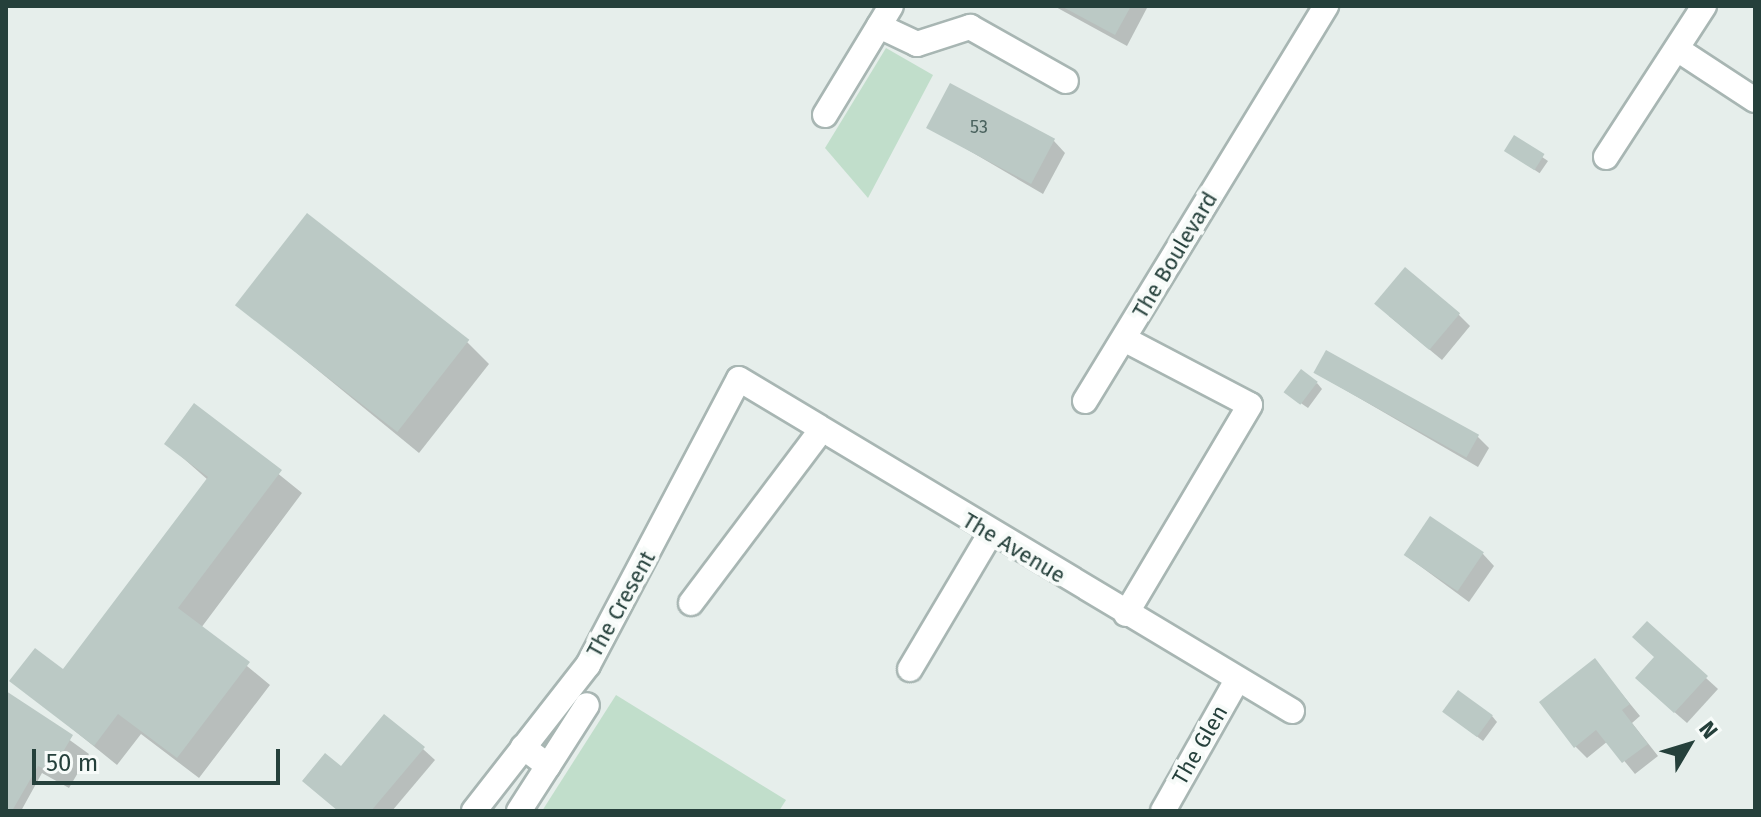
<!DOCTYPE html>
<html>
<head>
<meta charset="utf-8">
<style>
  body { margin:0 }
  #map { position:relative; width:1761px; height:817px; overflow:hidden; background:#e6eeeb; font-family:"Fira Sans",sans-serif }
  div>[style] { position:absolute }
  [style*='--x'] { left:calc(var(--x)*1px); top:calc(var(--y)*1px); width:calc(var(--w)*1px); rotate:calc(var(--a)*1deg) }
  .green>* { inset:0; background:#c1decb }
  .shadow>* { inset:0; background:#0003; transform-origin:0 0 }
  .building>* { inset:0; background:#bbc9c5; transform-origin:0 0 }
  .roads { filter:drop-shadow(2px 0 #a8b6b3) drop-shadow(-2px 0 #a8b6b3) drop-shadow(0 2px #a8b6b3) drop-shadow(0 -2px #a8b6b3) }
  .minor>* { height:24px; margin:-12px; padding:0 12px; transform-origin:12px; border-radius:12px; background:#fff }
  span { translate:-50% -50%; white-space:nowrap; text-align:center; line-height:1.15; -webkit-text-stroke:8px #f7fbf9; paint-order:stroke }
  .number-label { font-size:18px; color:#4a625e }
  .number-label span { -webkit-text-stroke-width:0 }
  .street-label { font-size:22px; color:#25403b }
  .frame { position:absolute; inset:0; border:8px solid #25403b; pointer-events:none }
  .north { position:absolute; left:1649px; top:705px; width:80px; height:80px; -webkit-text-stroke:6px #f7fbf9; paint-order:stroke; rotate:52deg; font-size:22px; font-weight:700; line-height:32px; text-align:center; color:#25403b }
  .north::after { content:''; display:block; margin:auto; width:28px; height:36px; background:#25403b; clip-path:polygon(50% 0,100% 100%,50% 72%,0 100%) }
  .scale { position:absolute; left:32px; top:749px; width:248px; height:36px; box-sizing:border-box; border:4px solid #25403b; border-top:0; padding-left:10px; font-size:24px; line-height:28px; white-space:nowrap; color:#25403b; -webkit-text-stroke:6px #f7fbf9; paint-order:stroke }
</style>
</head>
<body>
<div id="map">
  <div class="green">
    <i style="clip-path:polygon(886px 48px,933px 75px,868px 198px,825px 148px)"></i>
    <i style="clip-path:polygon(616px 695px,786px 800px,779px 811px,542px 811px)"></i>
  </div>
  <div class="shadow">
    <i style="clip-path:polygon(1054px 6px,1148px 6px,1127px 46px)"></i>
    <i style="clip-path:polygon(929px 127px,1054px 141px,1065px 153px,1043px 194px)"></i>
    <i style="left:1514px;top:138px;width:41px;height:15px;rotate:34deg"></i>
    <i style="clip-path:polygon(238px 305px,467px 342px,489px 364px,419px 453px)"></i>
    <i style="clip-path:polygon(1458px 314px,1470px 326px,1442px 360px,1389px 316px)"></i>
    <i style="clip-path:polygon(1316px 373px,1477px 436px,1489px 448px,1478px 467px)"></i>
    <i style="clip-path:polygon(1317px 383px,1322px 389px,1308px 408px,1292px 397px)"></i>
    <i style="clip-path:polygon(194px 406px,302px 493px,201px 628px,270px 685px,199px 778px,141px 734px,117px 765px,12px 680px,63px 672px,208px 480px,166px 443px)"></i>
    <i style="clip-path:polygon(1483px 554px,1494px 566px,1469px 602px,1405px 555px)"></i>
    <i style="clip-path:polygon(1595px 661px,1640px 716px,1632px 723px,1658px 756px,1635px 774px,1608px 741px,1587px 758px,1575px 746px)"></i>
    <i style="clip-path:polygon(1706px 678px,1718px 689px,1687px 723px,1649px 690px)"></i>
    <i style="clip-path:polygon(6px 694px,89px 754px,69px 788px,42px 773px,21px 811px,6px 811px)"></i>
    <i style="clip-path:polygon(1492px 716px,1497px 722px,1483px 741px,1451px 717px)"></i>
    <i style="clip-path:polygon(423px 749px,435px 760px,392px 811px,339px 811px,341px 769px)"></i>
  </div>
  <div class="building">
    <i style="clip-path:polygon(1061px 6px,1131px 6px,1115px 35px)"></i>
    <i style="left:950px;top:83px;width:119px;height:51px;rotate:28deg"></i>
    <i style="left:1514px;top:135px;width:36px;height:19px;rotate:32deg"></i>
    <i style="left:307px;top:213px;width:206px;height:117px;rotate:38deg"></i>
    <i style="left:1405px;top:267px;width:72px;height:48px;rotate:40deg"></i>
    <i style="left:1326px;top:350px;width:175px;height:26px;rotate:29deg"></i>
    <i style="left:1301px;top:369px;width:21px;height:29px;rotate:37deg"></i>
    <i style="clip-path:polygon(194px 403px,282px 470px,178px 608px,250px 662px,177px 758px,118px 714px,94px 746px,9px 681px,35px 648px,63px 669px,208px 477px,164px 444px)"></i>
    <i style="left:1430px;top:516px;width:65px;height:47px;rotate:34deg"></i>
    <i style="clip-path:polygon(1647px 621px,1708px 676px,1674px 713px,1635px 678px,1654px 657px,1632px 637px)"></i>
    <i style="clip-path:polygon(1595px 658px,1630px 704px,1622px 710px,1648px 744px,1622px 763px,1596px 730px,1574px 748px,1539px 702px)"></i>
    <i style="left:1458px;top:690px;width:43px;height:27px;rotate:36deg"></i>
    <i style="clip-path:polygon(6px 691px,73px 735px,51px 772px,38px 766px,12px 811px,6px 811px)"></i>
    <i style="clip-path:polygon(384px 714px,425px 747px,371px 811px,338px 811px,302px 781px,325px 753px,341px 766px)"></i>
  </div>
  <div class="roads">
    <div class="minor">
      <i style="--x:879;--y:26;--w:42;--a:25.3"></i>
      <i style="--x:917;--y:44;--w:56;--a:-17.8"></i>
      <i style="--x:970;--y:27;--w:110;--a:29.4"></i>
      <i style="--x:1677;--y:49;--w:93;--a:33.2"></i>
      <i style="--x:825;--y:115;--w:127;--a:-58.8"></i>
      <i style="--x:1606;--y:157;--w:180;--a:-57"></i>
      <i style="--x:1124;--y:339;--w:142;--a:27.6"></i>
      <i style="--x:1250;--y:405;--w:243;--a:120.7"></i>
      <i style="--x:1085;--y:401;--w:463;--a:-58.6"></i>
      <i style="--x:691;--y:603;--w:213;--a:-53"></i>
      <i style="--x:910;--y:669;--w:157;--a:-59.3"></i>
      <i style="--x:523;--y:747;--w:31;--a:37"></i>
      <i style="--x:548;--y:766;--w:72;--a:-57.4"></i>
      <i style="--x:474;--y:811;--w:185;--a:-52"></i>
      <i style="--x:588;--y:665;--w:323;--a:-62.2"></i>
      <i style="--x:739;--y:379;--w:645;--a:30.98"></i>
      <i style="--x:519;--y:811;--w:54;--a:-57.2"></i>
      <i style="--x:1163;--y:811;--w:150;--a:-60.5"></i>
    </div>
  </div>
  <div class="number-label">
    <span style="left:979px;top:127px">53</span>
  </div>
  <div class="street-label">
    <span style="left:1175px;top:255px;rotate:-59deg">The Boulevard</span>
    <span style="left:1014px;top:548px;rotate:31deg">The Avenue</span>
    <span style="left:621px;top:604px;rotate:-61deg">The Cresent</span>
    <span style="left:1200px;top:745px;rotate:-60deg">The Glen</span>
  </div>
  <div class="frame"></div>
  <div class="north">N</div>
  <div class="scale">50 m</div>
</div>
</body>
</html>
